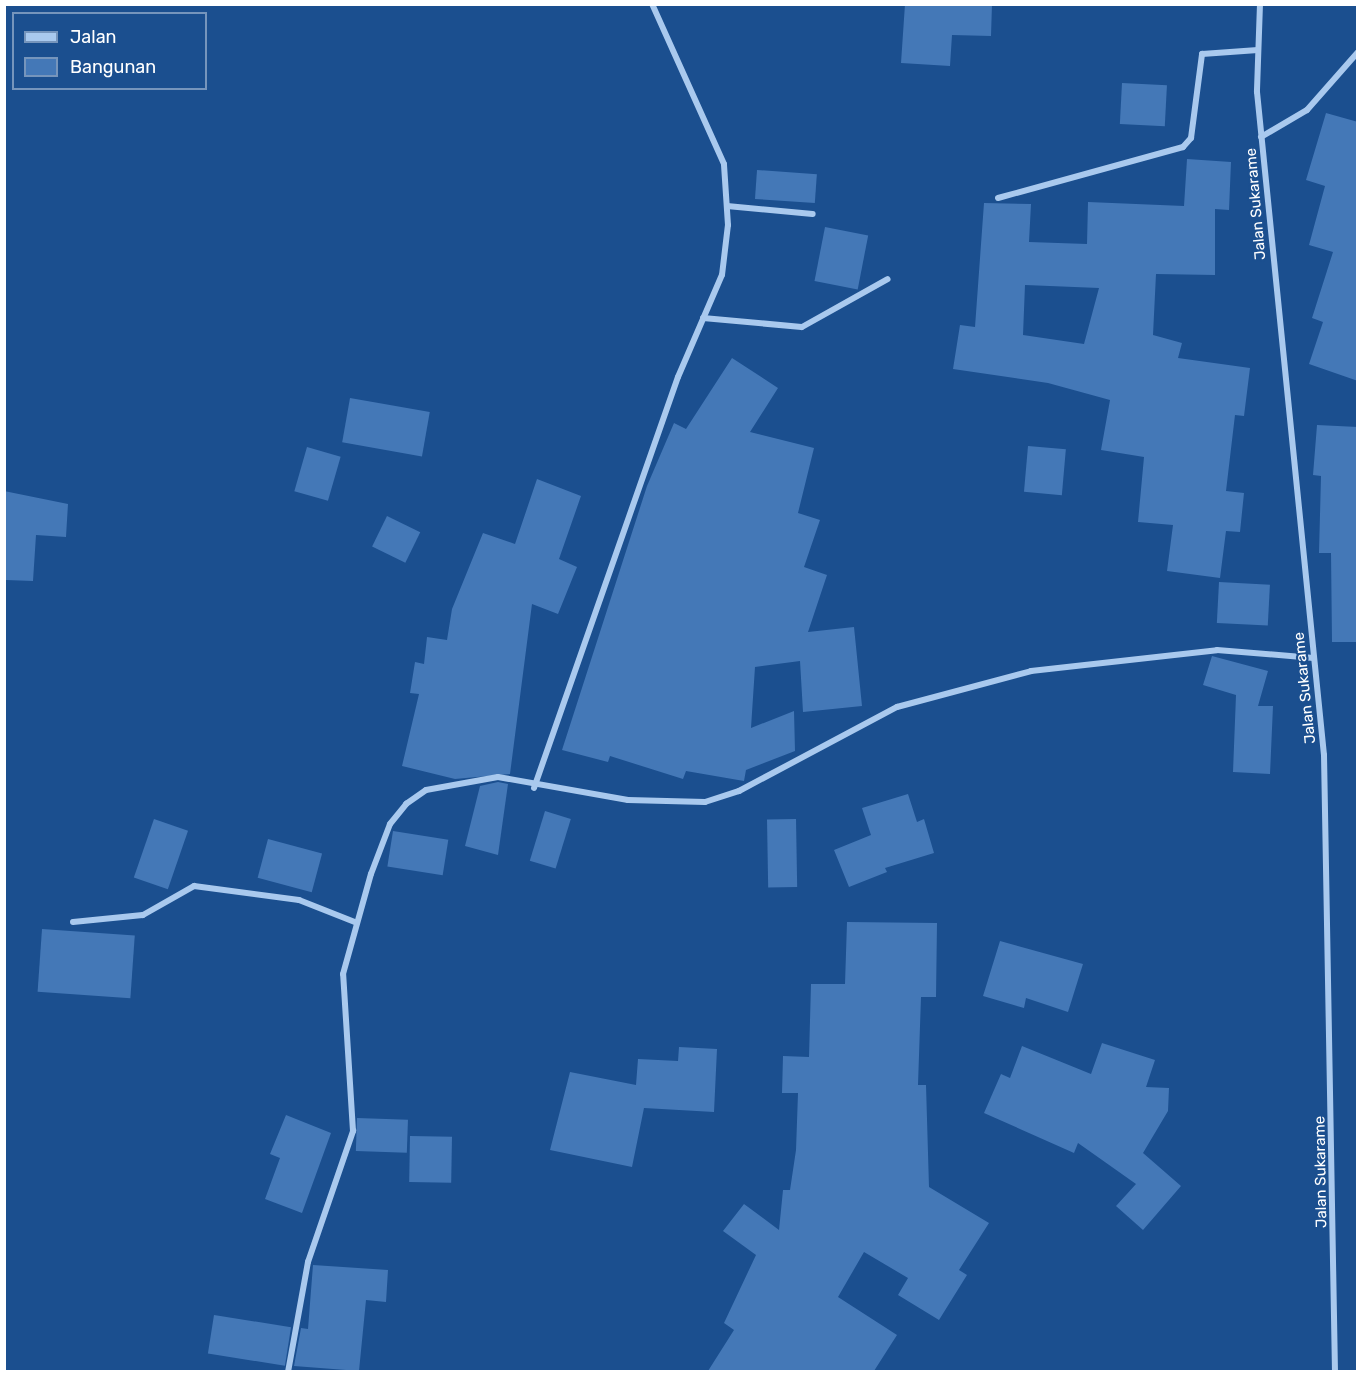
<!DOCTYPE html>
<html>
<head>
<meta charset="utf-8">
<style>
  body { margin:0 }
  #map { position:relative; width:1362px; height:1376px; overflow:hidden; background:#1b4f8f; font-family:Rubik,sans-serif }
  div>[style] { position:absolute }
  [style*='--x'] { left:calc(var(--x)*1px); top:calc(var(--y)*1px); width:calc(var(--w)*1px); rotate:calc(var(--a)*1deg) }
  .building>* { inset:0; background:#4478b7; transform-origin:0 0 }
  .minor>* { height:6px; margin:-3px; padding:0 3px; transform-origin:3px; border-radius:3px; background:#a9c9ee }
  span { translate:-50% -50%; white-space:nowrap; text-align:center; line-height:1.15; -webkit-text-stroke:4.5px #1b4f8f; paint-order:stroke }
  .street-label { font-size:15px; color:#fff }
  .frame { position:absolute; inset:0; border:6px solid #fff; pointer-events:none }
  .legend { position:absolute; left:12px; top:12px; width:195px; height:78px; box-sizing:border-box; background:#1b4f8f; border:2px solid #7695bc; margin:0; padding:8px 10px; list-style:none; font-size:18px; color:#fff }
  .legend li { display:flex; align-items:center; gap:12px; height:30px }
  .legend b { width:30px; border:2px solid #7695bc }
</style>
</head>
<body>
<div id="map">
  <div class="building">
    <i style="clip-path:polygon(905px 4px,992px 4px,991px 36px,952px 35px,950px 66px,901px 63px)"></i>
    <i style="left:1122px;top:83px;width:45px;height:41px;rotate:3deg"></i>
    <i style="clip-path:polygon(1326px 113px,1358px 122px,1358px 381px,1309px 364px,1323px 322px,1312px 318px,1333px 252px,1309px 245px,1325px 186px,1306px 180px)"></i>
    <i style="clip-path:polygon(evenodd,1187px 159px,1231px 162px,1229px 210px,1215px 209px,1215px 275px,1156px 274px,1153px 335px,1182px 343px,1178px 358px,1250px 368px,1244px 416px,1235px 415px,1226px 491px,1244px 493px,1240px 532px,1226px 531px,1220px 578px,1167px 571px,1173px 525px,1138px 522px,1144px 457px,1101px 450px,1110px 400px,1048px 383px,953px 369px,960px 325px,975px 327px,984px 203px,1031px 204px,1029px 242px,1087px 244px,1088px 202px,1184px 206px,1187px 159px,1025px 285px,1099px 288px,1084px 344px,1023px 335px,1025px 285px)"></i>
    <i style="left:757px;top:170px;width:60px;height:29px;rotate:4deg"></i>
    <i style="left:825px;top:227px;width:44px;height:55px;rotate:11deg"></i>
    <i style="clip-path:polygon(732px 358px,778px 388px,750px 432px,814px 448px,798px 513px,820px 520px,804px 567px,827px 575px,808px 632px,854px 627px,862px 706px,803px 712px,800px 661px,755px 667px,751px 728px,794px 711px,795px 751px,746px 770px,744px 781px,686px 771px,683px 779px,610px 756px,608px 762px,562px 750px,647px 486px,674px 423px,686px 429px)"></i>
    <i style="left:350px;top:398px;width:81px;height:45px;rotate:10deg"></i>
    <i style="clip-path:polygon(1317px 425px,1358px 427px,1358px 642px,1332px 642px,1331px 553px,1319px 553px,1321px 476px,1313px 475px)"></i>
    <i style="left:1028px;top:446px;width:38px;height:46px;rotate:5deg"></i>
    <i style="left:307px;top:447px;width:35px;height:46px;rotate:16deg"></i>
    <i style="clip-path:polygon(537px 479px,581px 496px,559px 559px,577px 567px,558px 614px,532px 604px,510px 774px,455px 779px,402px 766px,419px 694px,410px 693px,415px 662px,424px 664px,427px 637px,447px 640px,452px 609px,483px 533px,515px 544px)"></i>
    <i style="clip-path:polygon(4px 491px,68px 504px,66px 537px,36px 535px,33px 581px,6px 580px)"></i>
    <i style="left:387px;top:516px;width:37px;height:34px;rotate:26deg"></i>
    <i style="left:1219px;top:582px;width:51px;height:41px;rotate:3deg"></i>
    <i style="clip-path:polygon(1212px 656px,1268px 671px,1258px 706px,1273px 706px,1270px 774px,1233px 772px,1236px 695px,1203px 685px)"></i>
    <i style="clip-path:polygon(498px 782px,508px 784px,498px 855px,465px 846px,480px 786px)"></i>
    <i style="clip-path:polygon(908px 794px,917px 822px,924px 819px,934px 853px,885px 868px,887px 872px,849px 887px,834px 850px,871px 835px,862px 808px)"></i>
    <i style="left:545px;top:811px;width:27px;height:52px;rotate:17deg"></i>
    <i style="left:154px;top:819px;width:36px;height:62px;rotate:19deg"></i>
    <i style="left:796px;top:819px;width:68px;height:29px;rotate:89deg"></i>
    <i style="left:393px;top:831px;width:56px;height:36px;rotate:9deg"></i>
    <i style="left:268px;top:839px;width:56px;height:40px;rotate:15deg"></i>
    <i style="clip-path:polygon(847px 922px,937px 923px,936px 997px,921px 997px,918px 1085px,926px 1085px,929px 1187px,989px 1223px,959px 1270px,967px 1275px,939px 1320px,898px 1295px,908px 1278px,864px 1252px,838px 1297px,897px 1335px,874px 1371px,708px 1371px,734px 1330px,724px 1323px,756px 1255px,723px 1231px,744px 1204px,779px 1230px,783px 1190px,790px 1190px,796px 1150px,798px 1093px,782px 1093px,783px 1056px,809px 1057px,811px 984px,845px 984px)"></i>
    <i style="left:42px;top:929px;width:93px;height:63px;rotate:4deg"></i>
    <i style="clip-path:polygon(1000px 941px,1083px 964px,1068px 1012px,1026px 998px,1024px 1008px,983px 996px)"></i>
    <i style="clip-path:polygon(1102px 1043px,1155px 1060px,1146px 1087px,1169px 1088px,1168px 1111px,1143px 1153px,1181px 1186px,1143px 1230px,1116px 1206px,1136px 1184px,1078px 1143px,1074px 1153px,984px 1113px,1001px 1074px,1010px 1078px,1022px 1046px,1091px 1074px)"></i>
    <i style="clip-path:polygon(679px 1047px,717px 1049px,714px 1112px,644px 1108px,632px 1167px,550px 1150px,570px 1072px,636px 1085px,638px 1059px,678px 1061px)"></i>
    <i style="clip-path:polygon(286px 1115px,331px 1133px,302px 1213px,265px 1199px,280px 1158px,270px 1154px)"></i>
    <i style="left:357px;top:1118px;width:51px;height:33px;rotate:2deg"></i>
    <i style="left:410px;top:1136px;width:42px;height:46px;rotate:1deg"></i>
    <i style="clip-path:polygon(313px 1265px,388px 1270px,386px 1302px,366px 1300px,359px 1371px,294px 1366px,301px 1328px,308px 1329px)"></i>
    <i style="left:214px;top:1315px;width:78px;height:39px;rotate:9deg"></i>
  </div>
  <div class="minor">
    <i style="--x:1260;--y:4;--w:88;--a:92"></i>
    <i style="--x:1257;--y:92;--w:666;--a:84.23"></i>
    <i style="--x:1324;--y:755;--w:617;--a:88.98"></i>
    <i style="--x:1261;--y:137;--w:53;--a:-30.4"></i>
    <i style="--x:1307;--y:110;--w:77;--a:-48.7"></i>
    <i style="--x:998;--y:198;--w:192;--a:-15.4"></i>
    <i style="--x:1183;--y:147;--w:12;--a:-48"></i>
    <i style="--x:1191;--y:138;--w:85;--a:-82.5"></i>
    <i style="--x:1202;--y:54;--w:56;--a:-4.1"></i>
    <i style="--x:727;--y:206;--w:86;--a:5.3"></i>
    <i style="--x:703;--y:318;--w:99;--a:5.2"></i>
    <i style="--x:802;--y:327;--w:98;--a:-29.2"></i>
    <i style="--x:534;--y:788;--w:435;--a:-70.7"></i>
    <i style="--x:678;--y:377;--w:111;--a:-66.7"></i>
    <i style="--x:722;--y:275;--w:50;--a:-83.2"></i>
    <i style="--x:728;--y:225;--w:61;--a:-93.8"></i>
    <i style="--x:724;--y:164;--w:175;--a:-114.2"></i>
    <i style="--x:73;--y:922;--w:70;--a:-5.7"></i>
    <i style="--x:143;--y:915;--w:59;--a:-29.6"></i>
    <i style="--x:194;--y:886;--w:106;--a:7.6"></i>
    <i style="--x:299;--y:900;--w:62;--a:21.6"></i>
    <i style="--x:288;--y:1372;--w:112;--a:-79.7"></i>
    <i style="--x:308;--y:1262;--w:139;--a:-71"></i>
    <i style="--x:353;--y:1131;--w:157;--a:-93.6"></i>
    <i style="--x:343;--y:974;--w:104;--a:-74.4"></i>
    <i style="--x:371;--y:874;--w:53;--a:-69.2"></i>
    <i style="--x:390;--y:824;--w:26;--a:-51"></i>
    <i style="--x:406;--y:804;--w:24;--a:-35"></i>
    <i style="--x:426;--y:790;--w:73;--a:-10.2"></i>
    <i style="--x:498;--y:777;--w:132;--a:10"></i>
    <i style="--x:628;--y:800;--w:77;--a:1.5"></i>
    <i style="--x:705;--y:802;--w:36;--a:-18"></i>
    <i style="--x:739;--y:791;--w:179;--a:-28"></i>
    <i style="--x:897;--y:707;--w:139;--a:-15"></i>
    <i style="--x:1031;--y:671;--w:187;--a:-6.4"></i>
    <i style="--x:1217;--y:650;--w:97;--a:4.7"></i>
  </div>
  <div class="street-label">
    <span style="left:1256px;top:204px;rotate:-95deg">Jalan Sukarame</span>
    <span style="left:1305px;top:688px;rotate:-96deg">Jalan Sukarame</span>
    <span style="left:1321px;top:1172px;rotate:-91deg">Jalan Sukarame</span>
  </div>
  <div class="frame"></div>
  <ul class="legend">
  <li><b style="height:8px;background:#a9c9ee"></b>Jalan</li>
  <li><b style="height:16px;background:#4478b7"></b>Bangunan</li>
  </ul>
</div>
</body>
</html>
